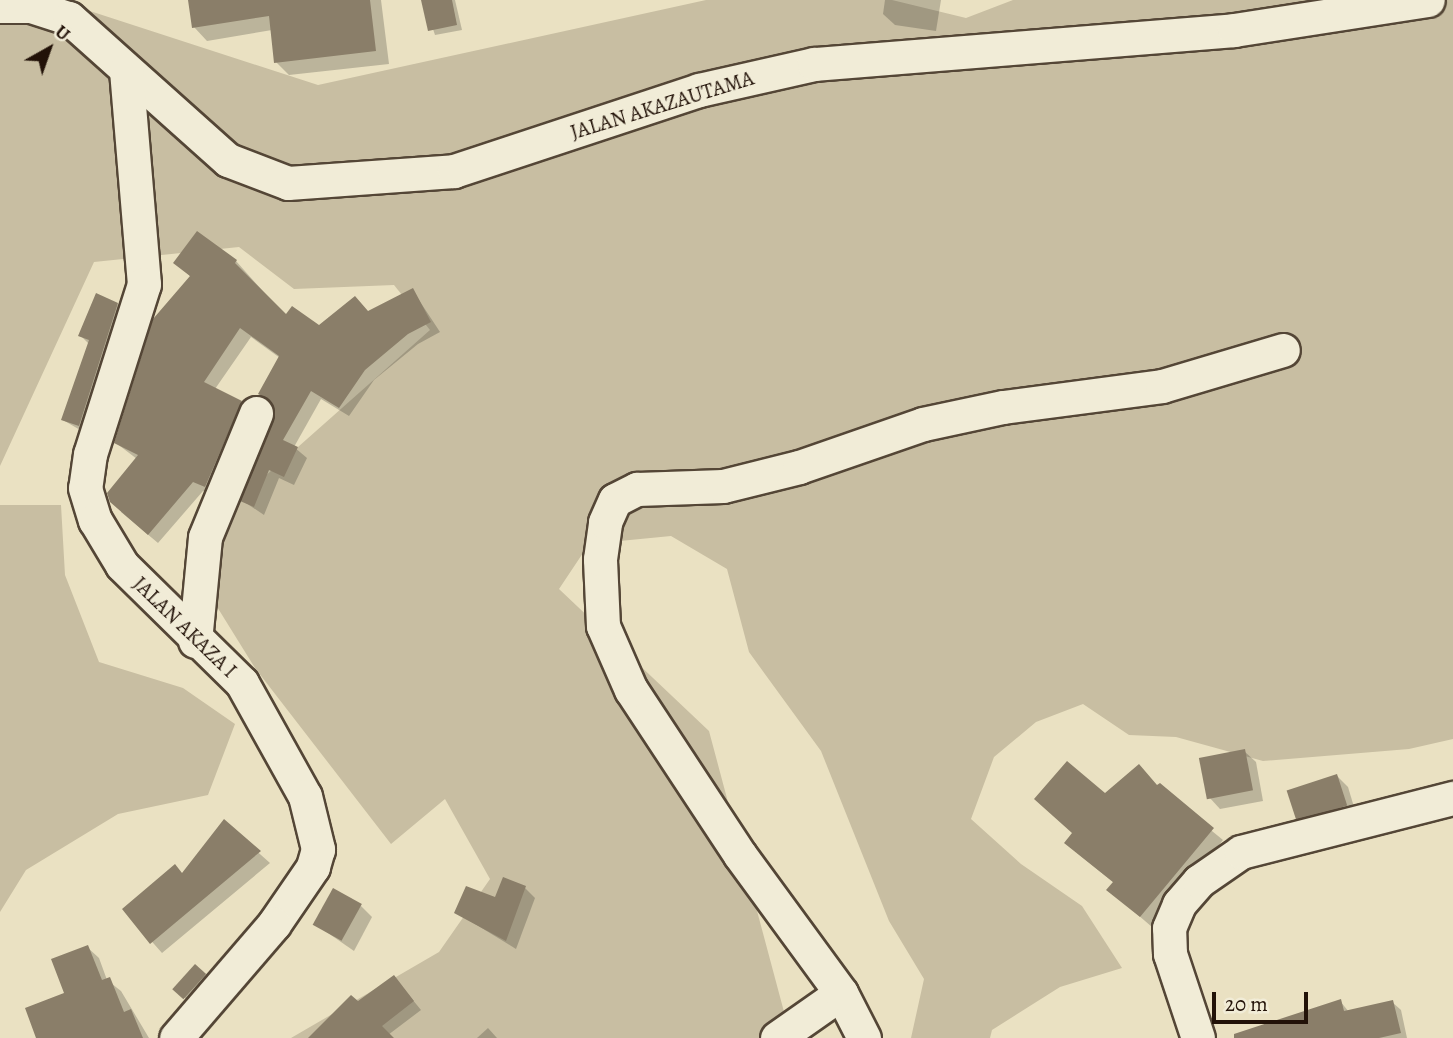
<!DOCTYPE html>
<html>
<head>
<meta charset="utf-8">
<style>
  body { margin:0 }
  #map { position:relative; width:1453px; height:1038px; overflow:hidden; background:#eae1c2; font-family:Alegreya,serif }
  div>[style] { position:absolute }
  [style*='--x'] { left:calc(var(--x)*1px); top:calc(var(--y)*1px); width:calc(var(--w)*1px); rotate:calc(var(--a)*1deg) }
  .green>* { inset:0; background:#c8bea2 }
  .shadow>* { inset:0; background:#0003; transform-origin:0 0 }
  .building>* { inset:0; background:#8a7e69; transform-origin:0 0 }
  .roads { filter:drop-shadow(2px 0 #544636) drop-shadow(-2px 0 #544636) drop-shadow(0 2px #544636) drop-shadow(0 -2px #544636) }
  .minor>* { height:33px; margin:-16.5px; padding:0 16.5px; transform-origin:16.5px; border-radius:16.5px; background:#f1ecd7 }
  span { translate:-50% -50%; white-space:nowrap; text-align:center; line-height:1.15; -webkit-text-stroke:5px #f1ecd7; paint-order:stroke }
  .street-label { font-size:21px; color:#221208 }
  .north { position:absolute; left:14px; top:14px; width:70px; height:70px; -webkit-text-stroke:5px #f1ecd7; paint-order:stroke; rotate:40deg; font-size:19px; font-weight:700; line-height:28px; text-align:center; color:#221208 }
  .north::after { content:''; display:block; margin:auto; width:24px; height:32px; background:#221208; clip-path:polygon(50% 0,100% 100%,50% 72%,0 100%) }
  .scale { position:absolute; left:1212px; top:992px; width:96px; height:32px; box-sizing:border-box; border:4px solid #221208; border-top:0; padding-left:9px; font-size:21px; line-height:24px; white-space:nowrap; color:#221208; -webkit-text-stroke:5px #f1ecd7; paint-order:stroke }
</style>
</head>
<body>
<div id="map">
  <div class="green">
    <i style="clip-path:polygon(0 0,56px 0,318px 85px,706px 0,892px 0,966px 18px,1013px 0,1453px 0,1453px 739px,1409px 749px,1263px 761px,1176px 737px,1129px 735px,1083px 704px,1036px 722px,994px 757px,971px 819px,1021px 864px,1082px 906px,1122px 968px,1060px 987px,992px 1030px,990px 1038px,911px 1038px,924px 979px,889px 921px,821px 751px,749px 652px,727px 569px,671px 536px,589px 544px,559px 589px,709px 731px,791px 1038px,291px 1038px,439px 952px,490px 879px,445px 799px,391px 844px,255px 668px,201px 581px,227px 510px,430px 330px,394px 285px,294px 289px,239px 247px,94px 262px,0 466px)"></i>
    <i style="clip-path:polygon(0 505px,61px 505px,65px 575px,99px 662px,183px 688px,235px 724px,208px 795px,118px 814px,26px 870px,0 912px)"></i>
  </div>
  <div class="shadow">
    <i style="clip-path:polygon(189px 0,381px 0,389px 64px,289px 75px,276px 62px,272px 30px,207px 41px,194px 27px)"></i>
    <i style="clip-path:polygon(423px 0,455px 0,462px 30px,435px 35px)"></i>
    <i style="clip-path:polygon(885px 0,941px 0,936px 31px,895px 25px,883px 14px)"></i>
    <i style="clip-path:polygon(236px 261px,286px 317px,319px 328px,368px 313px,413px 291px,440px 332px,418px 344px,374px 380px,349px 416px,321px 399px,294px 447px,307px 458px,294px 485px,279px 478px,264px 515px,243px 501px,277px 411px,260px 394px,280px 358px,251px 337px,215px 389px,251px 412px,214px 495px,203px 491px,158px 543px,121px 512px,137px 459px,116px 443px,191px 277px,176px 263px)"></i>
    <i style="clip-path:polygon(117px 304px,126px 313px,87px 434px,63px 420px,90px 345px,80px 335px)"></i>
    <i style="clip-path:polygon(1244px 751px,1256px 762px,1263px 801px,1220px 809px,1209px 797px)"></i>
    <i style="clip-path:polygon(1337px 776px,1348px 787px,1357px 817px,1308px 829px,1297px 817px)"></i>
    <i style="clip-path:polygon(1158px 787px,1223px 840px,1152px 927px,1109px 890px,1114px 883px,1077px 853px,1105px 796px)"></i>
    <i style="clip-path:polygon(224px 822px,270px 863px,162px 953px,124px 910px,183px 875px)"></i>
    <i style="clip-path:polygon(525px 888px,535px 898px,516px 949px,457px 913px)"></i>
    <i style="clip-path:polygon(361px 906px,372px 917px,354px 951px,315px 924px)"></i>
    <i style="clip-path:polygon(87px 947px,99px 958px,107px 980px,121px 991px,149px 1038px,38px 1038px,66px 994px)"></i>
    <i style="left:195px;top:967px;width:20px;height:30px;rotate:41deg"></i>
    <i style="clip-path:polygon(394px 977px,421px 1010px,388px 1035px,391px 1038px,319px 1038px)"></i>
    <i style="clip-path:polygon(1340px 1001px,1349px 1012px,1392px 1002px,1401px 1010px,1407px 1038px,1281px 1038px)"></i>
    <i style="clip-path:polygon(488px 1028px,497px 1038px,477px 1038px)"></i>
  </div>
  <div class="building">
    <i style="clip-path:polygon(188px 0,370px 0,376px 51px,274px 63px,269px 16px,192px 28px)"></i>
    <i style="clip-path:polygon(421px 0,452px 0,457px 25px,428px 31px)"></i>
    <i style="clip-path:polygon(197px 231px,237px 260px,235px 263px,286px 314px,292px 306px,319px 325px,355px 296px,368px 311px,413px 288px,431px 322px,408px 334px,365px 370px,339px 408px,311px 391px,283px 440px,298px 447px,284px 477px,269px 470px,254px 507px,240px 501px,275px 411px,271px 401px,258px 394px,279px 356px,240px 328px,204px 382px,242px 401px,205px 487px,193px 482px,148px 535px,110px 502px,107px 493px,138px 455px,114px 443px,153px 319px,190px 276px,173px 263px)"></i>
    <i style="clip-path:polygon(96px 293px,118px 303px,79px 426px,61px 420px,89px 340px,78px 336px)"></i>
    <i style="left:1245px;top:749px;width:42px;height:47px;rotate:79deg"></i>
    <i style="clip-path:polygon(1067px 761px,1105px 793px,1139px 764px,1157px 785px,1160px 783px,1214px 828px,1140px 917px,1106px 890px,1113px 882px,1064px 843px,1072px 833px,1034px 799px)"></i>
    <i style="left:1337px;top:774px;width:33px;height:53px;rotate:72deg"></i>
    <i style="clip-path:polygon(224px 819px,261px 851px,150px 944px,122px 909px,175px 864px,182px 873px)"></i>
    <i style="clip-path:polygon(503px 877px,526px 886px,506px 941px,454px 913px,466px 886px,495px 897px)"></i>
    <i style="left:333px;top:888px;width:33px;height:42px;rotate:29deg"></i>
    <i style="clip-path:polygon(88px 945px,102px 980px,110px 977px,124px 1012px,131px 1009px,143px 1038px,36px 1038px,25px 1008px,64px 993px,51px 959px)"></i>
    <i style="left:195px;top:964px;width:15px;height:34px;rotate:42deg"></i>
    <i style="clip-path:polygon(394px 975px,414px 1001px,382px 1026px,394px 1038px,308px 1038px,351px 995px,358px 1001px)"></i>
    <i style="clip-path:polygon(1341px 999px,1344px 1011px,1393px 1000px,1401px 1033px,1379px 1038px,1234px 1038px,1234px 1034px)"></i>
  </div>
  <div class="roads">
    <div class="minor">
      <i style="--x:0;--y:6;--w:31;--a:0"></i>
      <i style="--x:31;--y:6;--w:40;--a:18"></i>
      <i style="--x:69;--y:18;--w:213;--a:41.8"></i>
      <i style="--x:228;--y:160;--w:64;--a:21"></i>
      <i style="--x:288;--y:183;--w:166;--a:-4.1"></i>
      <i style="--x:454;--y:171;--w:258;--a:-18.3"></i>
      <i style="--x:699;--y:90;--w:118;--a:-12.7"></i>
      <i style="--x:814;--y:64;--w:421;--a:-4.6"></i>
      <i style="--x:1234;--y:30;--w:196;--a:-8.8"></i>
      <i style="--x:126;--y:70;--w:215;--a:85.2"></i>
      <i style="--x:144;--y:284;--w:178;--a:107.6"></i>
      <i style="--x:90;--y:454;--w:34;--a:98"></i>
      <i style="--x:85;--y:488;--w:34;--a:73"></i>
      <i style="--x:95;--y:520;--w:52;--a:59"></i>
      <i style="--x:122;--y:565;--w:168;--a:44.5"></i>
      <i style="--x:242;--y:683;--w:129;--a:60.9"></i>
      <i style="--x:305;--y:796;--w:55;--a:76.2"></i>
      <i style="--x:318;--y:849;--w:19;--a:106"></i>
      <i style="--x:313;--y:867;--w:69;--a:124.4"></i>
      <i style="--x:274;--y:924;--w:150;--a:130.7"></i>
      <i style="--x:195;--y:641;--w:104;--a:-84.5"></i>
      <i style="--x:205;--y:537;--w:134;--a:-67.6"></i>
      <i style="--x:777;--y:1038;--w:78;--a:-35.1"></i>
      <i style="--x:864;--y:1038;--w:51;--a:-117.1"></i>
      <i style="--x:841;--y:993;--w:171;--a:-126.2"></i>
      <i style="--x:740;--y:855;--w:198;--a:-123.4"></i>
      <i style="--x:631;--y:690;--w:70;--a:-113.6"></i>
      <i style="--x:603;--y:626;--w:67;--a:-92.6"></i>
      <i style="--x:600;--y:559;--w:37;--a:-82"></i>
      <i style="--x:605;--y:522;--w:24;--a:-66"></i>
      <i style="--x:615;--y:500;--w:25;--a:-27"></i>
      <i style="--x:637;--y:489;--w:86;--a:-2"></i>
      <i style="--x:723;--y:486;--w:78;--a:-14"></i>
      <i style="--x:799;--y:467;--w:131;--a:-19.1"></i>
      <i style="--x:923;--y:424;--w:82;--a:-12"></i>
      <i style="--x:1003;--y:407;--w:160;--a:-7.5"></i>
      <i style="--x:1162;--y:386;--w:126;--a:-16.6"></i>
      <i style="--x:1198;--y:1038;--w:89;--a:-108.4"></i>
      <i style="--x:1170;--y:954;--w:26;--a:-92"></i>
      <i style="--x:1169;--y:928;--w:26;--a:-67"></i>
      <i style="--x:1179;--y:904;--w:30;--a:-49"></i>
      <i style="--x:1199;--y:881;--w:51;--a:-34.6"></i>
      <i style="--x:1241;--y:852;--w:219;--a:-14.3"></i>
    </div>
  </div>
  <div class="street-label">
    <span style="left:662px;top:105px;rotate:-17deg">JALAN AKAZAUTAMA</span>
    <span style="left:185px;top:627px;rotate:44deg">JALAN AKAZA I</span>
  </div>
  <div class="north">U</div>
  <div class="scale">20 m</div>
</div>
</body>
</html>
